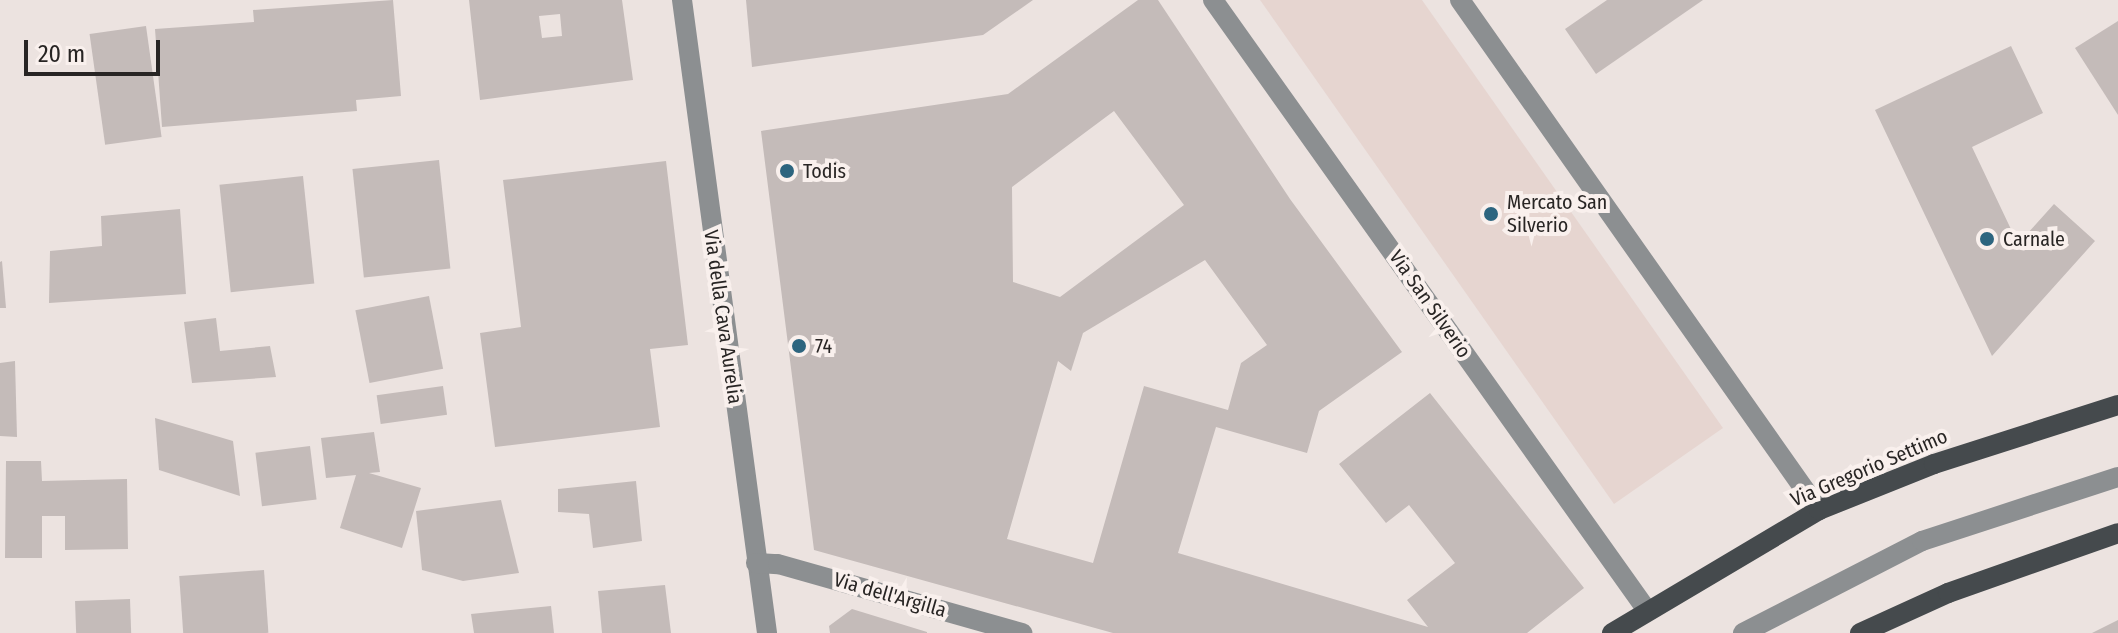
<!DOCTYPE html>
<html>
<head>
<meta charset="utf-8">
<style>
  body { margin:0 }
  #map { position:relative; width:2118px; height:633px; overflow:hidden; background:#ece3e0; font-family:"Fira Sans Condensed",sans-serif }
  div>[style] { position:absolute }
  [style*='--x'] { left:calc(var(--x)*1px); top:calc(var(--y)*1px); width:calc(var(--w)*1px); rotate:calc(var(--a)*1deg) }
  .built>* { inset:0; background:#e6d5d0 }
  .building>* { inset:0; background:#c4bbb9; transform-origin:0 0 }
  .service>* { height:20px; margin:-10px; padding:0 10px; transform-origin:10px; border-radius:10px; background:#8c8f91 }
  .minor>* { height:20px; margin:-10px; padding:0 10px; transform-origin:10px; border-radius:10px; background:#8c8f91 }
  .primary>* { height:20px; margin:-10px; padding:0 10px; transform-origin:10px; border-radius:10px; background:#454a4d }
  .dots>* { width:22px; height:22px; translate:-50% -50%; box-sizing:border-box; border:4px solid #f9f0ed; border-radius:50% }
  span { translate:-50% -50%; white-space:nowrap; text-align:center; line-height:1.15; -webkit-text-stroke:8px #f9f0ed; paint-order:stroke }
  .poi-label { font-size:20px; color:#282524 }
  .left { translate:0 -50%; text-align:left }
  .street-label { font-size:20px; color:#282524 }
  .scale { position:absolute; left:24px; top:40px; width:136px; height:36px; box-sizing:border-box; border:4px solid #282524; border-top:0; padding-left:10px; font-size:24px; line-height:28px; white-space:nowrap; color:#282524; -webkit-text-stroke:6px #f9f0ed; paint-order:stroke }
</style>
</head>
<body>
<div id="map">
  <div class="built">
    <i style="clip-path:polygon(1260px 0,1422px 0,1723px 428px,1614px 504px)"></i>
  </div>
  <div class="building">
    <i style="clip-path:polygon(393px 0,401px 96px,356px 100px,357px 111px,162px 127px,155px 29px,254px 22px,253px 10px)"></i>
    <i style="clip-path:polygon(evenodd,469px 0,622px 0,633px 80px,480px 100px,469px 0,560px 14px,562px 36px,542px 38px,539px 16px,560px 14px)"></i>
    <i style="clip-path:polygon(746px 0,1033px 0,983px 35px,752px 67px)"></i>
    <i style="clip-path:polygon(evenodd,1138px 0,1158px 0,1290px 199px,1402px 352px,1319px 411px,1307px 453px,1216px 427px,1178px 553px,1428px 627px,1407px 600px,1455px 563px,1409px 505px,1386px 523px,1339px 464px,1430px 393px,1584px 588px,1527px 633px,1113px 633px,814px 550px,761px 131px,1008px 94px,1138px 0,1114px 111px,1184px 205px,1060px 297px,1013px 282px,1012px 187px,1114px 111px,1138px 0,1205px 260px,1267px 345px,1241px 363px,1228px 410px,1144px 386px,1093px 563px,1007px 539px,1058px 361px,1071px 371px,1083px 333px,1205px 260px)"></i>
    <i style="clip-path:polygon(1607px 0,1703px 0,1596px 74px,1565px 29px)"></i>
    <i style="clip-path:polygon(2118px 21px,2118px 115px,2075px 48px)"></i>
    <i style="left:146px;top:26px;width:112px;height:57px;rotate:82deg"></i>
    <i style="clip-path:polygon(2011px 46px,2043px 113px,1972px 147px,2018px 244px,2054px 204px,2095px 241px,1992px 356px,1875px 110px)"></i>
    <i style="left:439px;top:160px;width:109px;height:87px;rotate:84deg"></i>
    <i style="clip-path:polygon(666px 161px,688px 345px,650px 349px,660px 427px,495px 447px,480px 333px,521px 327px,503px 180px)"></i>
    <i style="left:303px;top:176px;width:108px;height:84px;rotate:84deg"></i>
    <i style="clip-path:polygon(180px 209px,186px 294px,49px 303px,50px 251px,102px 246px,101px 216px)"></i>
    <i style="clip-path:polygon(2px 261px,6px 308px,0 308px,0 262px)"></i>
    <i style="left:429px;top:296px;width:74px;height:75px;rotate:79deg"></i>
    <i style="clip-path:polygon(216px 318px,220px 351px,270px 346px,276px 377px,192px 383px,184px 322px)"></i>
    <i style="clip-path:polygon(15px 361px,17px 437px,0 436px,0 363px)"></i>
    <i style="left:443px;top:386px;width:29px;height:67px;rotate:82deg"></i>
    <i style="clip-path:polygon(155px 418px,233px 441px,240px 496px,159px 470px)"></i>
    <i style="clip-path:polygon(374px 432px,380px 472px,369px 473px,421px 488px,402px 548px,340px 528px,356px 475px,326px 478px,321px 438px)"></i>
    <i style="left:310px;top:446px;width:54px;height:55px;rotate:83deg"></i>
    <i style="clip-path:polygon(6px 461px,41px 461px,42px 481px,127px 479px,128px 549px,65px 550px,65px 516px,42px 516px,42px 558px,5px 558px)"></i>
    <i style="clip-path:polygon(636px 481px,642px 541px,593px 548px,589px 514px,558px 512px,558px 489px)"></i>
    <i style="clip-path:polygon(501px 500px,519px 573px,463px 581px,422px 570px,416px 511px)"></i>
    <i style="left:264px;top:570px;width:63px;height:85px;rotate:86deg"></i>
    <i style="clip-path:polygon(665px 585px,671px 633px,602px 633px,598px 591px)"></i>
    <i style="left:130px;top:599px;width:34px;height:55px;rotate:88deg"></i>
    <i style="clip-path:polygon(551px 606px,554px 633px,474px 633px,471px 614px)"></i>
    <i style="clip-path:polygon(852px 609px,927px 632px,927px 633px,830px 633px,829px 626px)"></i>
    <i style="clip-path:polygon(2118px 620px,2118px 633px,2092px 633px)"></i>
  </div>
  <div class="service">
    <i style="--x:1743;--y:633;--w:201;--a:-27.2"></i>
    <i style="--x:1922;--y:541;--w:206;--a:-18.1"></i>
  </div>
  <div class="minor">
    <i style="--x:682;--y:0;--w:639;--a:82.35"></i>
    <i style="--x:1213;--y:0;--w:747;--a:54.59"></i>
    <i style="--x:1460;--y:0;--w:624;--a:54.86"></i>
    <i style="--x:756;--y:563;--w:22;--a:3"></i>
    <i style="--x:778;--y:564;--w:254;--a:15.8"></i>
  </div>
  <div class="primary">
    <i style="--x:1612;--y:633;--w:241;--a:-30.7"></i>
    <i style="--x:1819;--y:510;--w:124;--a:-21.8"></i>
    <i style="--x:1934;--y:464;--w:193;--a:-17.8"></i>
    <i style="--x:1860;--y:633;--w:97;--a:-24.4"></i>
    <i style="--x:1948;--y:593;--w:180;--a:-19.4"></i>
  </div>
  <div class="dots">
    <i style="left:787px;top:171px;background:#2d657f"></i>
    <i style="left:1491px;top:214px;background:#2d657f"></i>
    <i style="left:1987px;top:239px;background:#2d657f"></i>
    <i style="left:799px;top:346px;background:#2d657f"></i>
  </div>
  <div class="poi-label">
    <span class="left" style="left:803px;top:171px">Todis</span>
    <span class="left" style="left:1507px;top:214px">Mercato San<br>Silverio</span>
    <span class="left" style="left:2003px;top:239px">Carnale</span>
    <span class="left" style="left:815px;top:346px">74</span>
  </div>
  <div class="street-label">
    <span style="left:1430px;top:304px;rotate:55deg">Via San Silverio</span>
    <span style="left:723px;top:317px;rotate:82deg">Via della Cava Aurelia</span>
    <span style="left:1869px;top:468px;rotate:-23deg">Via Gregorio Settimo</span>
    <span style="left:890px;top:595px;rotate:16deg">Via dell'Argilla</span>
  </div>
  <div class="scale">20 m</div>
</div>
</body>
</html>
